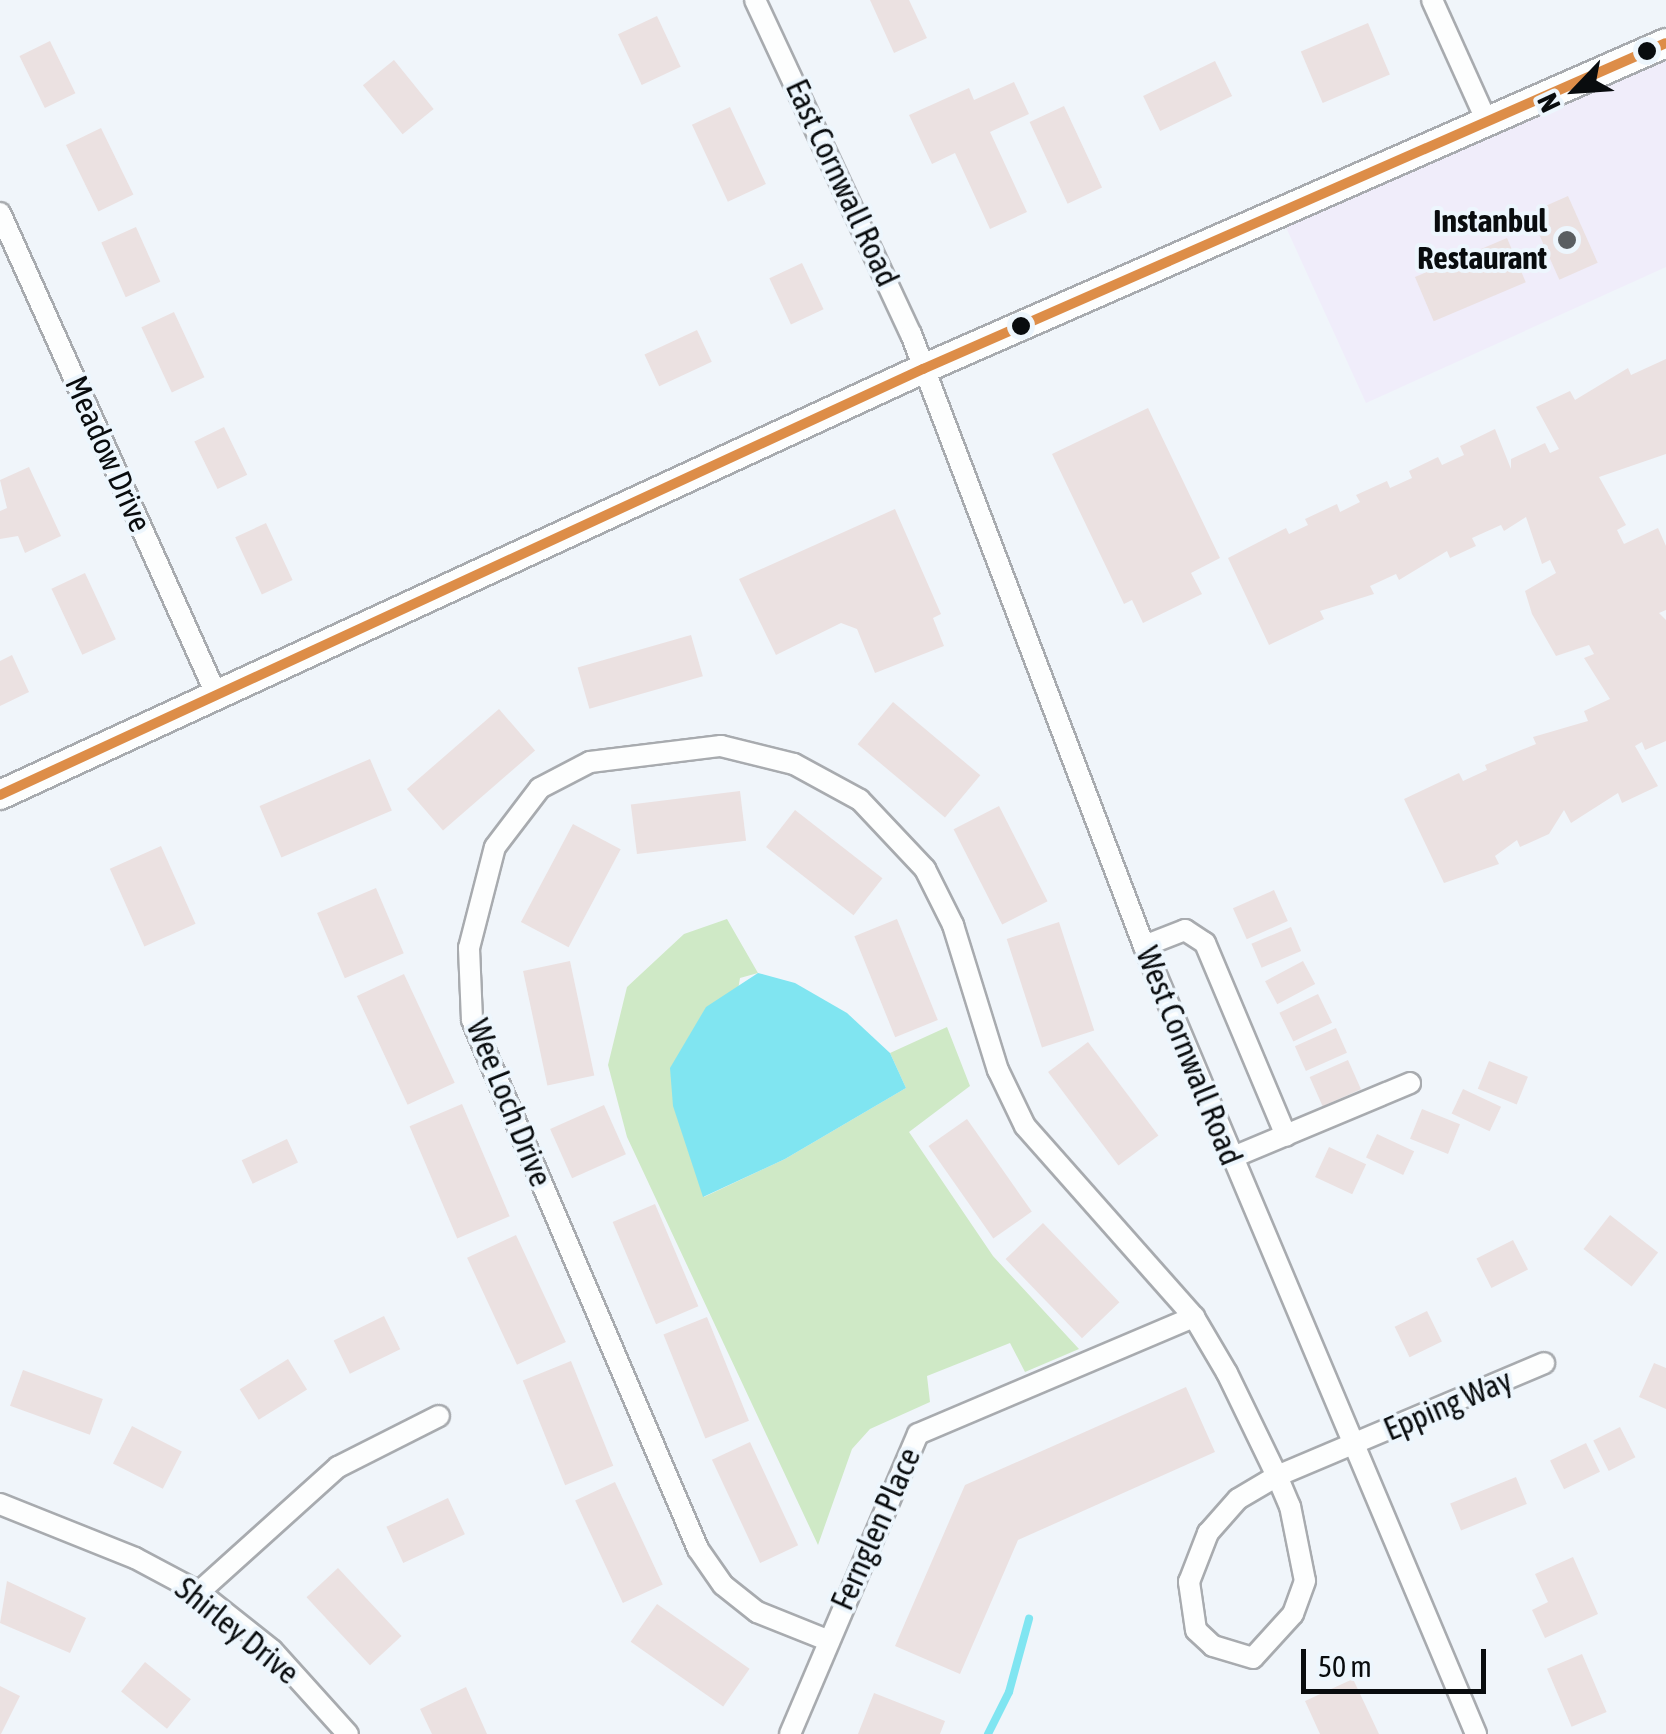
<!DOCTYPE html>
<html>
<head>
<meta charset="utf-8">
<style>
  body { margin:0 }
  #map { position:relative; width:1666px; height:1734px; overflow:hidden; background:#f0f5fa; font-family:"Asap Condensed",sans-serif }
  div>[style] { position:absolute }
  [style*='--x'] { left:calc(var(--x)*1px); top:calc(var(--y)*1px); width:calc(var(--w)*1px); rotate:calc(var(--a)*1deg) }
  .commercial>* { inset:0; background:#f0edfa }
  .green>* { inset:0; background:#cfe9c6 }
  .water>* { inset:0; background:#80e5f1 }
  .stream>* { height:8px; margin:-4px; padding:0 4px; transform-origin:4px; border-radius:4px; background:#80e5f1 }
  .building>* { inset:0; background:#ebe1e1; transform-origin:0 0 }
  .roads { filter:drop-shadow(2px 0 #a8abaf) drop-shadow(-2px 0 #a8abaf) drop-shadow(0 2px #a8abaf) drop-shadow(0 -2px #a8abaf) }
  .street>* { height:20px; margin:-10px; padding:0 10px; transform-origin:10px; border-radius:10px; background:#fdfefe }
  .secondary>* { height:28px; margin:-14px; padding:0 14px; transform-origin:14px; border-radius:14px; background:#fdfefe }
  .bus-1>* { height:10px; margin:-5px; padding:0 5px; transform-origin:5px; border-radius:5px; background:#dd8d48 }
  .dots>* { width:28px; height:28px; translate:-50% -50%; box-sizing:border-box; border:5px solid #edf6fd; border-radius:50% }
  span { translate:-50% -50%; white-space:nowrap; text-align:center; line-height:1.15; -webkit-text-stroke:8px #edf6fd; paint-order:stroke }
  .street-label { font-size:32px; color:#090c0e }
  .poi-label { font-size:32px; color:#090c0e; font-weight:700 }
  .right { translate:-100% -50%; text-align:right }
  .north { position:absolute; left:1526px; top:40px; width:100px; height:100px; -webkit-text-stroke:8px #edf6fd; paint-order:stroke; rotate:245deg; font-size:28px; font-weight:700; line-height:40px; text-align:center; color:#090c0e }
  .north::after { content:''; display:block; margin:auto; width:35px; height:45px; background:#090c0e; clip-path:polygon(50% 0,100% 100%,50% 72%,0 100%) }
  .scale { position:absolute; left:1301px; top:1649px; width:185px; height:45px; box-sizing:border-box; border:5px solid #090c0e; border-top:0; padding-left:12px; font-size:30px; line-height:35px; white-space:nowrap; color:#090c0e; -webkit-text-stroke:8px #edf6fd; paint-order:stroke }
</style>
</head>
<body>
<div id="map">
  <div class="commercial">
    <i style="clip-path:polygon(1666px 43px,1666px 267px,1366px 403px,1279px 212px)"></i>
  </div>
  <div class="green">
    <i style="clip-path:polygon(727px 919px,758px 973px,740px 978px,704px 1197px,785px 1159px,906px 1088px,890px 1053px,947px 1027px,970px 1086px,909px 1132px,993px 1256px,1079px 1349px,1025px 1372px,1010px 1343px,927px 1376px,930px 1402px,870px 1429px,852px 1449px,818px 1545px,627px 1137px,608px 1065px,627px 987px,684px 934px)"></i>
  </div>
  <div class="water">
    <i style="clip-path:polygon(758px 973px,795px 983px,847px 1013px,890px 1053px,906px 1088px,785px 1159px,703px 1197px,673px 1106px,670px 1068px,706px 1007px)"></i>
  </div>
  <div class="stream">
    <i style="--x:988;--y:1734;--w:47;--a:-63.4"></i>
    <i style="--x:1009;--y:1692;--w:76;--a:-74.7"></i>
  </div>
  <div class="building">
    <i style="clip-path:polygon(870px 0,909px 0,927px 38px,894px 53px)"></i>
    <i style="left:657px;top:16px;width:56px;height:43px;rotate:65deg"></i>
    <i style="left:1368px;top:23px;width:56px;height:73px;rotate:67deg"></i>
    <i style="left:50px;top:41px;width:58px;height:34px;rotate:64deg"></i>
    <i style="left:394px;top:60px;width:63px;height:40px;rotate:51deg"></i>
    <i style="left:1215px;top:61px;width:39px;height:80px;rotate:64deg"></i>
    <i style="clip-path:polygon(1014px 82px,1029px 114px,990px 132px,1027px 212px,990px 229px,955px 153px,932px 164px,909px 115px,969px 88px,974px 100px)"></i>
    <i style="left:1064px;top:106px;width:90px;height:38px;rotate:65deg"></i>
    <i style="left:730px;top:107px;width:85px;height:42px;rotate:65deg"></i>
    <i style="left:101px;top:128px;width:74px;height:39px;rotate:64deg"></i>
    <i style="left:1568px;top:196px;width:73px;height:42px;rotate:66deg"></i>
    <i style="left:136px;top:227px;width:60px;height:38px;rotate:66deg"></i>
    <i style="left:1507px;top:238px;width:48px;height:100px;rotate:67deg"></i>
    <i style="left:802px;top:263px;width:51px;height:36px;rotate:65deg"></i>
    <i style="left:174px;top:312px;width:72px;height:36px;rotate:65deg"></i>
    <i style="left:697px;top:330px;width:35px;height:58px;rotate:65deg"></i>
    <i style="clip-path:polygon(1666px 359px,1666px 454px,1599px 477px,1626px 525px,1617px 530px,1624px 544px,1658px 528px,1666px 546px,1666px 610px,1659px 613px,1666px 620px,1666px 741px,1645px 750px,1642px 742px,1635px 746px,1658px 786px,1622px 803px,1618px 793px,1571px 823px,1564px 810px,1549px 834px,1520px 847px,1517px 840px,1495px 856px,1499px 864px,1444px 883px,1404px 799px,1459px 773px,1463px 781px,1487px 770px,1485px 765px,1536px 744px,1533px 737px,1588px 721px,1584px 711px,1610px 699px,1584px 658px,1594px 654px,1589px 645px,1556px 656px,1532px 614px,1525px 591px,1556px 573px,1550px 560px,1542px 564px,1526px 517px,1504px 531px,1501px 525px,1472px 538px,1476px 546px,1450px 558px,1447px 551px,1399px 580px,1396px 574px,1370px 586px,1374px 594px,1320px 611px,1324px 619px,1269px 645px,1228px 558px,1286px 528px,1289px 534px,1308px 525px,1305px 519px,1337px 504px,1340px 512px,1360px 502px,1356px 495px,1387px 481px,1390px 488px,1412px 478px,1409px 471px,1438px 457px,1442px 465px,1464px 455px,1460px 446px,1495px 429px,1511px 469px,1511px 459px,1545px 443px,1550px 453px,1559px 449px,1536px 407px,1570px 391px,1575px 400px,1628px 368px,1631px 375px)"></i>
    <i style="clip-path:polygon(1148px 408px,1220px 558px,1191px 573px,1202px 594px,1143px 623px,1132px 600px,1124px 604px,1052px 454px)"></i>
    <i style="left:224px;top:427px;width:53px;height:33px;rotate:64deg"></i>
    <i style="clip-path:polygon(29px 467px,61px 536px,25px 553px,18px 536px,0 539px,0 511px,7px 508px,0 480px)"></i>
    <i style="clip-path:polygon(895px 509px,941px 614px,933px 618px,944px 646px,875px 673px,857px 629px,841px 623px,776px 655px,739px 579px)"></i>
    <i style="left:266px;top:523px;width:63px;height:34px;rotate:65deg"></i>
    <i style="left:85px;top:573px;width:73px;height:37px;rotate:65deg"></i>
    <i style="left:691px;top:635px;width:43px;height:118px;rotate:74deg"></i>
    <i style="clip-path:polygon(12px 655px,29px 692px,0 706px,0 661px)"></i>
    <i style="left:893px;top:702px;width:114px;height:55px;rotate:40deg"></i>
    <i style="left:499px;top:709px;width:55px;height:122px;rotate:49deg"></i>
    <i style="left:370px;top:759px;width:56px;height:120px;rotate:67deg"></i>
    <i style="left:740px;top:791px;width:50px;height:110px;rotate:83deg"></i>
    <i style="left:999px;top:806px;width:107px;height:51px;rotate:63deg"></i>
    <i style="left:795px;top:810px;width:111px;height:47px;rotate:38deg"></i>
    <i style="left:573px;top:824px;width:54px;height:111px;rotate:28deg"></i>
    <i style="left:161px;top:846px;width:85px;height:56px;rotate:66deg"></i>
    <i style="left:376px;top:888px;width:71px;height:64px;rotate:67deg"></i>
    <i style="left:1274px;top:890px;width:34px;height:45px;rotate:66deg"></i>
    <i style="left:897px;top:919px;width:109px;height:46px;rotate:68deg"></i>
    <i style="left:1059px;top:922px;width:114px;height:55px;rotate:72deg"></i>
    <i style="left:1291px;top:927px;width:26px;height:43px;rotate:67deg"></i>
    <i style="left:570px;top:961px;width:117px;height:48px;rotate:78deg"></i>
    <i style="left:1303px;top:961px;width:26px;height:43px;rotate:62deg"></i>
    <i style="left:404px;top:974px;width:120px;height:52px;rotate:65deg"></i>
    <i style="left:1318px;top:994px;width:32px;height:43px;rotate:64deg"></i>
    <i style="left:1336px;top:1028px;width:27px;height:45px;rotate:66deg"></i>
    <i style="left:1088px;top:1042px;width:117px;height:50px;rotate:53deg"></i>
    <i style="left:1348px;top:1060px;width:32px;height:42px;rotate:66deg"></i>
    <i style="left:1489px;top:1061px;width:42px;height:30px;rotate:22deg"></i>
    <i style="left:1463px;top:1089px;width:42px;height:27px;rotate:25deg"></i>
    <i style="left:462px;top:1104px;width:122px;height:57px;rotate:67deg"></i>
    <i style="left:604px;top:1105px;width:54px;height:59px;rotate:66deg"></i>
    <i style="left:1422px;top:1109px;width:41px;height:32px;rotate:22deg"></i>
    <i style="left:967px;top:1119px;width:113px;height:47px;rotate:55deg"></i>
    <i style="left:1377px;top:1134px;width:41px;height:26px;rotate:25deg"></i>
    <i style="left:287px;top:1139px;width:26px;height:50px;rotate:65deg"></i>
    <i style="left:1329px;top:1147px;width:41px;height:33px;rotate:25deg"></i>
    <i style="left:655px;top:1204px;width:111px;height:46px;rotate:67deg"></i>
    <i style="left:1610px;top:1215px;width:61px;height:43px;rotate:38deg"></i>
    <i style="left:1043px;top:1223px;width:110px;height:52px;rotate:46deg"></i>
    <i style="left:516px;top:1235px;width:118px;height:54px;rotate:65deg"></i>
    <i style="left:1513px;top:1240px;width:33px;height:41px;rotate:63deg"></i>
    <i style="left:1427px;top:1311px;width:34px;height:36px;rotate:64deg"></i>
    <i style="left:384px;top:1316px;width:37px;height:56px;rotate:64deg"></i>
    <i style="left:707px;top:1317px;width:112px;height:47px;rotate:68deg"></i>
    <i style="left:288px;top:1359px;width:36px;height:57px;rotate:58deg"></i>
    <i style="left:571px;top:1361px;width:113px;height:52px;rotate:68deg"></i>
    <i style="clip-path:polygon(1654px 1363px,1666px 1368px,1666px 1409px,1639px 1397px)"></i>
    <i style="left:23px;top:1370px;width:85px;height:38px;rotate:20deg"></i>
    <i style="clip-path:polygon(1186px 1387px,1215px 1452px,1018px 1540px,960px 1674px,895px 1646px,965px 1485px)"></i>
    <i style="left:132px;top:1426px;width:56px;height:42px;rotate:27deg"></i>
    <i style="left:1620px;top:1427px;width:34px;height:30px;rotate:63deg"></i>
    <i style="left:750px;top:1442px;width:114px;height:42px;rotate:65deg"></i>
    <i style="left:1586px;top:1443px;width:32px;height:40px;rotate:64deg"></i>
    <i style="left:1516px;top:1477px;width:29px;height:71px;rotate:68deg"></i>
    <i style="left:615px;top:1482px;width:113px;height:44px;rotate:65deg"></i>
    <i style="left:448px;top:1498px;width:40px;height:68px;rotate:65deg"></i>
    <i style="clip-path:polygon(1573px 1557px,1598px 1614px,1545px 1638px,1532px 1610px,1548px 1602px,1535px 1574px)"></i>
    <i style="left:338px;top:1568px;width:93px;height:43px;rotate:47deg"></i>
    <i style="clip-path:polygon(7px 1581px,86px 1618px,70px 1653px,0 1623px)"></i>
    <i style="left:657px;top:1604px;width:113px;height:46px;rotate:35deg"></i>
    <i style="left:1582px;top:1654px;width:63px;height:38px;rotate:67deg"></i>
    <i style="left:145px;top:1662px;width:59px;height:38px;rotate:39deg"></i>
    <i style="clip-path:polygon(1353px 1679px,1379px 1734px,1320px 1734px,1305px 1701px)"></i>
    <i style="clip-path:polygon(0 1686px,20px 1696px,1px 1734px,0 1734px)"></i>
    <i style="clip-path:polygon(466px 1687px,487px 1734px,432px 1734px,420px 1709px)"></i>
    <i style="clip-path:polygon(874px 1693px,945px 1721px,940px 1734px,858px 1734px)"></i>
  </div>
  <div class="roads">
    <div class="street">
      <i style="--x:755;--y:0;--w:369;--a:65"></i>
      <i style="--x:911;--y:334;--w:655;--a:69.16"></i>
      <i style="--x:1144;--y:946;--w:855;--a:67.15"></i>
      <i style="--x:1432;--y:0;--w:134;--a:65.7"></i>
      <i style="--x:0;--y:213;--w:530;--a:65.81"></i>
      <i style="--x:1144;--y:946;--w:44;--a:-21.3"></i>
      <i style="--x:1185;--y:930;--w:24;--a:33"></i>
      <i style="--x:1205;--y:943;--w:209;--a:67.2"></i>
      <i style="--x:1231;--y:1158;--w:194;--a:-22.7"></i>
      <i style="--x:0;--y:1504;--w:145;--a:21.8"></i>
      <i style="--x:135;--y:1558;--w:72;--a:28"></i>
      <i style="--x:199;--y:1592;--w:93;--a:38.5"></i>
      <i style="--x:272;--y:1650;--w:113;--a:47.9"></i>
      <i style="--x:199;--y:1592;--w:187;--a:-42"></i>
      <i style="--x:338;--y:1467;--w:113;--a:-26.8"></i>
      <i style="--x:827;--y:1640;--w:75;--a:-158.2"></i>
      <i style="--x:757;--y:1612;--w:43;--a:-141.5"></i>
      <i style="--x:723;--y:1585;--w:44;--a:-124.8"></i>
      <i style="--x:698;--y:1549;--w:575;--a:-113.13"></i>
      <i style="--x:472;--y:1020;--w:72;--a:-92.4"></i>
      <i style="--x:469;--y:948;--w:104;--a:-75.6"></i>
      <i style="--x:495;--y:847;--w:74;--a:-52.7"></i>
      <i style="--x:540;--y:788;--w:56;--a:-27.5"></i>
      <i style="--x:590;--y:762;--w:132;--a:-7"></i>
      <i style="--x:721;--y:746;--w:75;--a:13.9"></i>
      <i style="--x:794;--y:764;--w:75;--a:28.6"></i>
      <i style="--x:860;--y:800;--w:95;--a:46.7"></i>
      <i style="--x:925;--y:869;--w:63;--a:63.4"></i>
      <i style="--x:953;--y:925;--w:152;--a:72.8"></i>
      <i style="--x:998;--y:1070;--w:62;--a:64.3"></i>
      <i style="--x:1025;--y:1126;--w:255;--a:48.5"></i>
      <i style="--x:1194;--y:1317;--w:65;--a:59.5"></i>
      <i style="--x:1227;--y:1373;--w:114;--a:64.1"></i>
      <i style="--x:1277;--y:1476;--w:33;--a:67"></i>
      <i style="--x:1290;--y:1506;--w:76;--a:78.7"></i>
      <i style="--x:1305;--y:1581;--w:35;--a:110"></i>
      <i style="--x:1293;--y:1614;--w:59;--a:132.3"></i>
      <i style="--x:1253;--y:1658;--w:42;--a:-163.3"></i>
      <i style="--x:1213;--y:1646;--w:23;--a:-137"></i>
      <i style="--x:1196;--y:1630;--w:49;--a:-98.3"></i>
      <i style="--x:1189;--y:1582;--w:53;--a:-68.8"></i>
      <i style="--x:1208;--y:1533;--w:45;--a:-48.6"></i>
      <i style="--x:1238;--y:1499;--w:45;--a:-30.5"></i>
      <i style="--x:1277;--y:1476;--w:290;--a:-22.9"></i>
      <i style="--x:790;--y:1734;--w:326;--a:-66.9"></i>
      <i style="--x:918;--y:1434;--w:300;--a:-23"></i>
    </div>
    <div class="secondary">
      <i style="--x:0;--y:795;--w:1017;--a:-24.78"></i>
      <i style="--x:923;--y:369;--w:811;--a:-23.69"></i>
    </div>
  </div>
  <div class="bus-1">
    <i style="--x:0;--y:795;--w:1017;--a:-24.78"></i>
    <i style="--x:923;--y:369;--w:811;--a:-23.69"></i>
  </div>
  <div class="dots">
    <i style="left:1647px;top:51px;background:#090c0e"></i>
    <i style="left:1567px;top:240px;background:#5a5e61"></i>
    <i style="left:1021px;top:326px;background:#090c0e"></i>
  </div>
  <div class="street-label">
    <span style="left:842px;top:183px;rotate:65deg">East Cornwall Road</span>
    <span style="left:108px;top:454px;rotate:66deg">Meadow Drive</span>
    <span style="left:1189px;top:1056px;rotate:68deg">West Cornwall Road</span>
    <span style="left:509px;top:1103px;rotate:68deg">Wee Loch Drive</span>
    <span style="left:1448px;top:1405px;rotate:-23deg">Epping Way</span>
    <span style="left:876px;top:1529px;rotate:-66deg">Fernglen Place</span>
    <span style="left:237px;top:1631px;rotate:39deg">Shirley Drive</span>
  </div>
  <div class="poi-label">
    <span class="right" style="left:1547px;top:240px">Instanbul<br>Restaurant</span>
  </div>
  <div class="north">N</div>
  <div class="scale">50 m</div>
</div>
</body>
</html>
